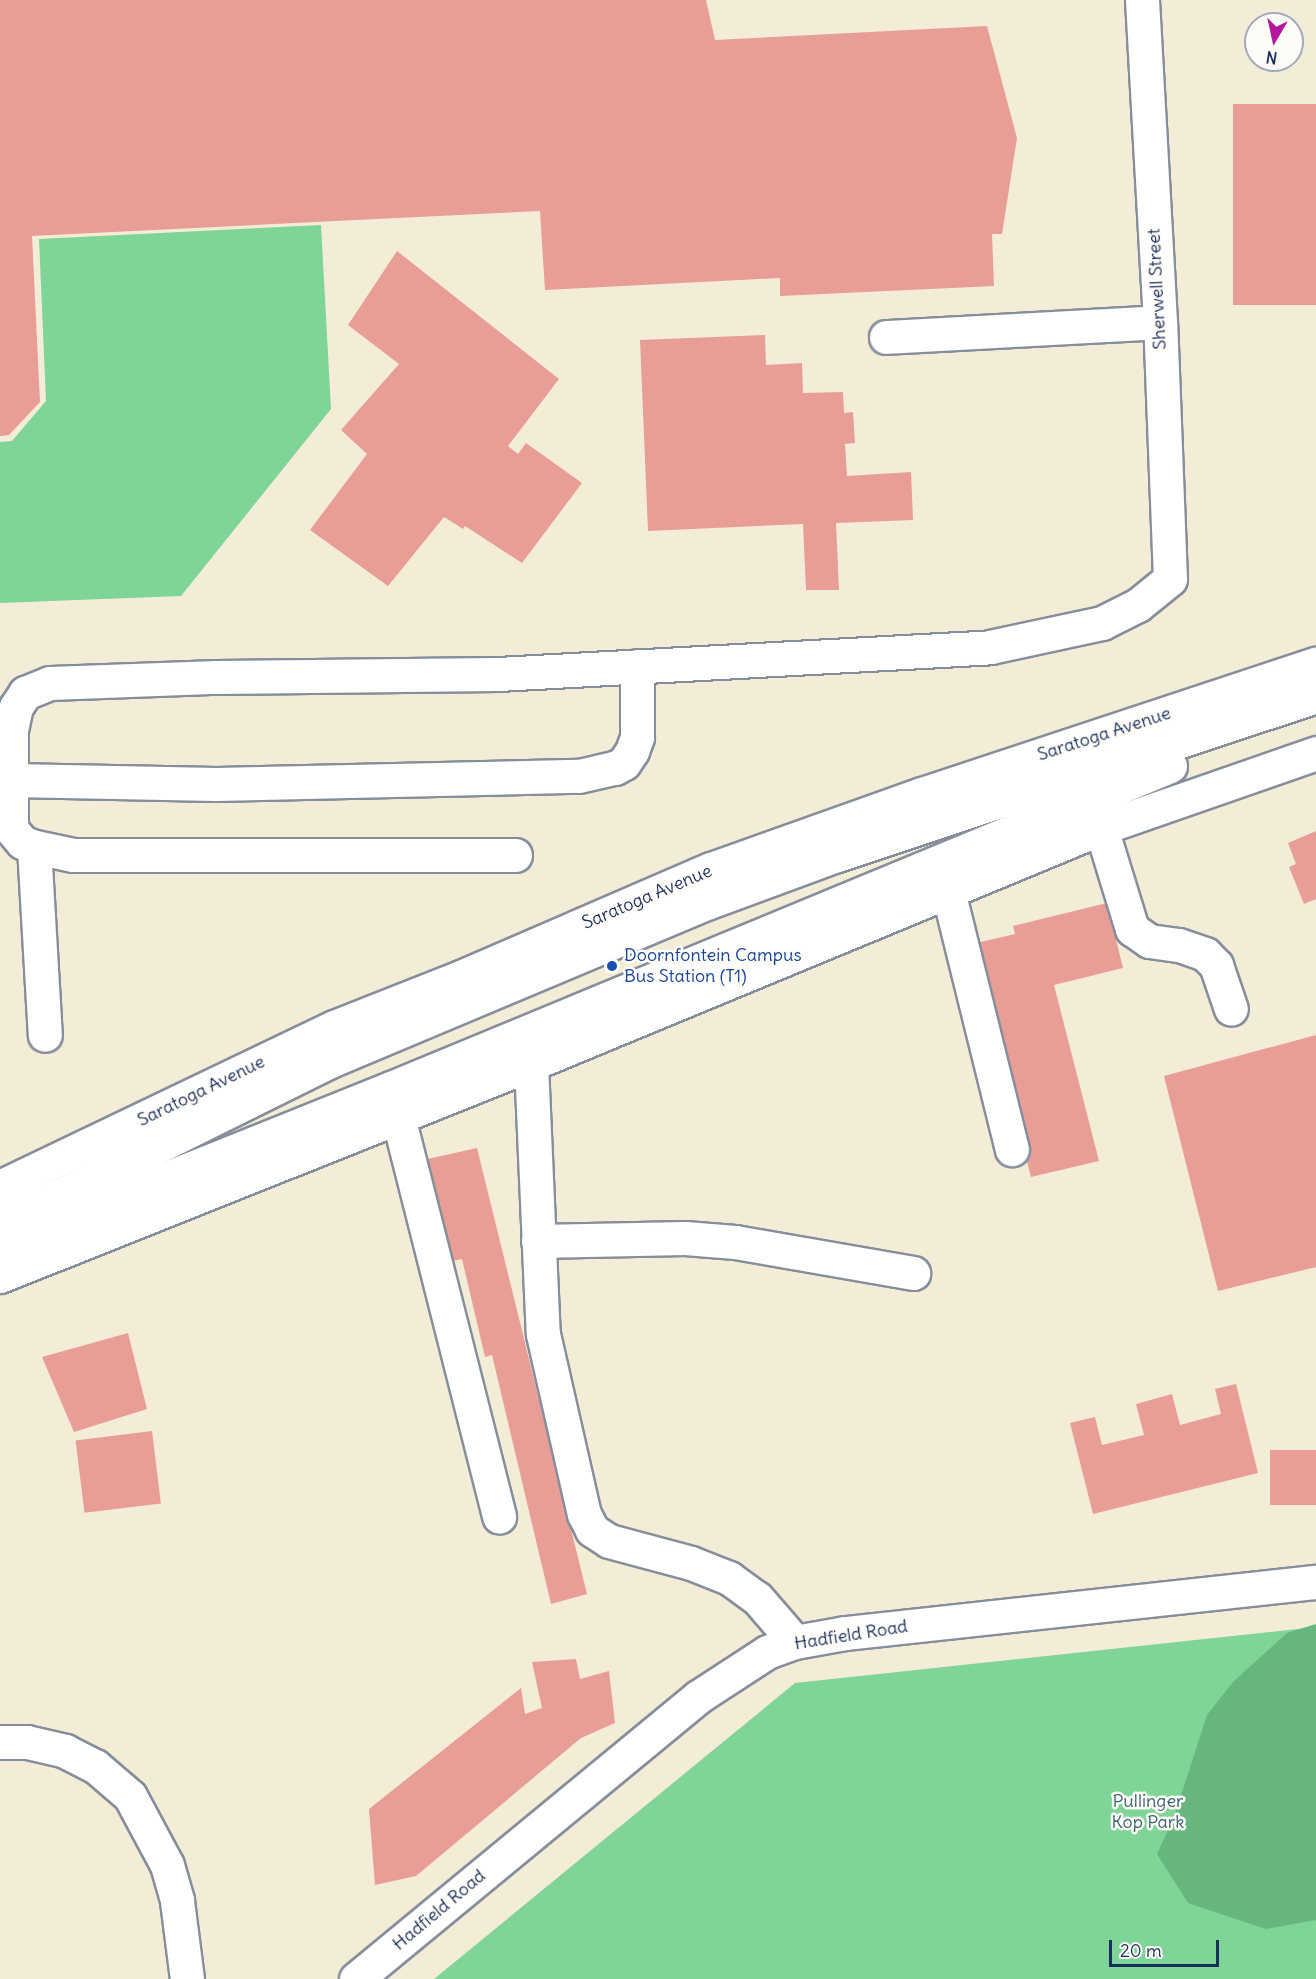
<!DOCTYPE html>
<html>
<head>
<meta charset="utf-8">
<style>
  body { margin:0 }
  #map { position:relative; width:1316px; height:1979px; overflow:hidden; background:#f3edd8; font-family:Delius,sans-serif }
  div>[style] { position:absolute }
  [style*='--x'] { left:calc(var(--x)*1px); top:calc(var(--y)*1px); width:calc(var(--w)*1px); rotate:calc(var(--a)*1deg) }
  .green>* { inset:0; background:#7fd498 }
  .forest>* { inset:0; background:#67b680 }
  .building>* { inset:0; background:#e89d97; transform-origin:0 0 }
  .roads { filter:drop-shadow(2px 0 #878e9b) drop-shadow(-2px 0 #878e9b) drop-shadow(0 2px #878e9b) drop-shadow(0 -2px #878e9b) }
  .minor>* { height:33px; margin:-16.5px; padding:0 16.5px; transform-origin:16.5px; border-radius:16.5px; background:#fff }
  .major>* { height:33px; margin:-16.5px; padding:0 16.5px; transform-origin:16.5px; border-radius:16.5px; background:#fff }
  .dots>* { width:16px; height:16px; translate:-50% -50%; box-sizing:border-box; border:3px solid #fdfcf7; border-radius:50% }
  span { translate:-50% -50%; white-space:nowrap; text-align:center; line-height:1.15; -webkit-text-stroke:5px #fdfcf7; paint-order:stroke }
  .street-label { font-size:18px; color:#1b2f5e }
  .transit-label { font-size:18px; color:#164399 }
  .left { translate:0 -50%; text-align:left }
  .park-label { font-size:18px; color:#39616f }
  .north { position:absolute; left:1244px; top:12px; width:60px; height:60px; box-sizing:border-box; background:#fdfcf7; border:2px solid #a3aaba; border-radius:50%; rotate:189deg; font-size:16px; font-weight:700; line-height:24px; text-align:center; color:#1b2f5e }
  .north::after { content:''; display:block; margin:auto; width:21px; height:27px; background:#b5179e; clip-path:polygon(50% 0,100% 100%,50% 72%,0 100%) }
  .scale { position:absolute; left:1109px; top:1940px; width:110px; height:27px; box-sizing:border-box; border:3px solid #1b2f5e; border-top:0; padding-left:8px; font-size:18px; line-height:21px; white-space:nowrap; color:#1b2f5e; -webkit-text-stroke:4px #fdfcf7; paint-order:stroke }
</style>
</head>
<body>
<div id="map">
  <div class="green">
    <i style="clip-path:polygon(321px 225px,331px 409px,181px 596px,0 603px,0 442px,12px 441px,46px 401px,39px 239px)"></i>
    <i style="clip-path:polygon(1316px 1627px,1316px 1979px,434px 1979px,795px 1683px)"></i>
  </div>
  <div class="forest">
    <i style="clip-path:polygon(1316px 1624px,1316px 1920px,1266px 1929px,1188px 1903px,1157px 1854px,1174px 1817px,1207px 1715px,1233px 1682px,1287px 1633px)"></i>
  </div>
  <div class="building">
    <i style="clip-path:polygon(0 0,706px 0,715px 40px,987px 26px,1017px 138px,1002px 234px,992px 234px,994px 286px,780px 296px,780px 278px,545px 290px,540px 211px,32px 236px,40px 402px,9px 435px,0 436px)"></i>
    <i style="left:1316px;top:104px;width:201px;height:83px;rotate:90deg"></i>
    <i style="clip-path:polygon(397px 251px,559px 379px,508px 446px,518px 454px,526px 443px,582px 483px,522px 563px,465px 526px,463px 529px,444px 517px,388px 586px,310px 530px,367px 454px,341px 430px,399px 364px,348px 325px)"></i>
    <i style="clip-path:polygon(765px 335px,766px 365px,802px 363px,803px 393px,843px 392px,844px 413px,853px 412px,855px 443px,845px 444px,847px 476px,911px 472px,913px 520px,836px 523px,839px 590px,806px 590px,803px 524px,648px 531px,640px 340px)"></i>
    <i style="clip-path:polygon(1316px 831px,1316px 899px,1304px 904px,1289px 867px,1296px 864px,1288px 843px)"></i>
    <i style="clip-path:polygon(1107px 903px,1123px 968px,1054px 985px,1099px 1161px,1031px 1177px,972px 944px,1015px 934px,1013px 926px)"></i>
    <i style="clip-path:polygon(1316px 1035px,1316px 1267px,1218px 1291px,1164px 1076px)"></i>
    <i style="clip-path:polygon(477px 1148px,587px 1594px,551px 1604px,492px 1355px,485px 1357px,462px 1259px,442px 1263px,414px 1162px)"></i>
    <i style="clip-path:polygon(128px 1333px,147px 1409px,74px 1432px,42px 1357px)"></i>
    <i style="clip-path:polygon(1236px 1384px,1258px 1473px,1093px 1514px,1070px 1423px,1095px 1417px,1102px 1445px,1144px 1435px,1136px 1404px,1172px 1394px,1180px 1425px,1221px 1414px,1215px 1389px)"></i>
    <i style="left:152px;top:1431px;width:73px;height:77px;rotate:83deg"></i>
    <i style="left:1316px;top:1450px;width:55px;height:46px;rotate:90deg"></i>
    <i style="clip-path:polygon(576px 1659px,580px 1679px,609px 1671px,615px 1723px,581px 1738px,416px 1876px,375px 1885px,369px 1809px,521px 1688px,525px 1714px,542px 1708px,532px 1662px)"></i>
  </div>
  <div class="roads">
    <div class="minor">
      <i style="--x:886;--y:337;--w:274;--a:-3.1"></i>
      <i style="--x:11;--y:780;--w:205;--a:1.1"></i>
      <i style="--x:216;--y:784;--w:363;--a:-1.3"></i>
      <i style="--x:579;--y:776;--w:37;--a:-13"></i>
      <i style="--x:615;--y:768;--w:10;--a:-29"></i>
      <i style="--x:624;--y:763;--w:14;--a:-56"></i>
      <i style="--x:632;--y:751;--w:15;--a:-70"></i>
      <i style="--x:637;--y:737;--w:71;--a:-90"></i>
      <i style="--x:1101;--y:828;--w:106;--a:72.9"></i>
      <i style="--x:1132;--y:929;--w:21;--a:35"></i>
      <i style="--x:1149;--y:941;--w:30;--a:8"></i>
      <i style="--x:1179;--y:945;--w:28;--a:19"></i>
      <i style="--x:1205;--y:954;--w:16;--a:45"></i>
      <i style="--x:1216;--y:965;--w:46;--a:71.2"></i>
      <i style="--x:34;--y:847;--w:188;--a:86.7"></i>
      <i style="--x:515;--y:855;--w:442;--a:180"></i>
      <i style="--x:73;--y:855;--w:40;--a:-168"></i>
      <i style="--x:34;--y:847;--w:13;--a:-157"></i>
      <i style="--x:22;--y:842;--w:17;--a:-130"></i>
      <i style="--x:11;--y:829;--w:99;--a:-90"></i>
      <i style="--x:11;--y:730;--w:24;--a:-78"></i>
      <i style="--x:16;--y:707;--w:17;--a:-57"></i>
      <i style="--x:25;--y:693;--w:27;--a:-22"></i>
      <i style="--x:50;--y:683;--w:167;--a:-2.1"></i>
      <i style="--x:217;--y:677;--w:281;--a:-0.6"></i>
      <i style="--x:498;--y:674;--w:493;--a:-3.1"></i>
      <i style="--x:990;--y:647;--w:115;--a:-12.1"></i>
      <i style="--x:1102;--y:623;--w:40;--a:-26.6"></i>
      <i style="--x:1138;--y:605;--w:41;--a:-39.1"></i>
      <i style="--x:1170;--y:579;--w:257;--a:-92.2"></i>
      <i style="--x:1160;--y:322;--w:323;--a:-93.2"></i>
      <i style="--x:948;--y:891;--w:266;--a:76.1"></i>
      <i style="--x:531;--y:1064;--w:270;--a:87.5"></i>
      <i style="--x:543;--y:1334;--w:185;--a:77.2"></i>
      <i style="--x:584;--y:1514;--w:18;--a:63"></i>
      <i style="--x:592;--y:1530;--w:20;--a:33"></i>
      <i style="--x:609;--y:1541;--w:85;--a:15"></i>
      <i style="--x:691;--y:1563;--w:41;--a:21.5"></i>
      <i style="--x:729;--y:1578;--w:34;--a:36"></i>
      <i style="--x:757;--y:1598;--w:58;--a:49.2"></i>
      <i style="--x:391;--y:1089;--w:441;--a:75.8"></i>
      <i style="--x:0;--y:1221;--w:68;--a:-23.5"></i>
      <i style="--x:62;--y:1194;--w:297;--a:-26.4"></i>
      <i style="--x:328;--y:1062;--w:413;--a:-22.8"></i>
      <i style="--x:709;--y:902;--w:136;--a:-20.2"></i>
      <i style="--x:837;--y:855;--w:505;--a:-18.36"></i>
      <i style="--x:538;--y:1241;--w:147;--a:-1.2"></i>
      <i style="--x:685;--y:1238;--w:50;--a:4.6"></i>
      <i style="--x:735;--y:1242;--w:181;--a:9.9"></i>
      <i style="--x:0;--y:1245;--w:421;--a:-21.9"></i>
      <i style="--x:391;--y:1088;--w:843;--a:-22.46"></i>
      <i style="--x:0;--y:1742;--w:27;--a:0"></i>
      <i style="--x:27;--y:1742;--w:39;--a:13"></i>
      <i style="--x:65;--y:1751;--w:34;--a:27"></i>
      <i style="--x:95;--y:1766;--w:46;--a:40.6"></i>
      <i style="--x:130;--y:1796;--w:78;--a:61.8"></i>
      <i style="--x:167;--y:1865;--w:37;--a:74"></i>
      <i style="--x:177;--y:1901;--w:79;--a:82.7"></i>
      <i style="--x:356;--y:1979;--w:443;--a:-39.5"></i>
      <i style="--x:698;--y:1697;--w:82;--a:-33.1"></i>
      <i style="--x:767;--y:1652;--w:30;--a:-20"></i>
      <i style="--x:795;--y:1642;--w:51;--a:-10.2"></i>
      <i style="--x:845;--y:1633;--w:474;--a:-6.2"></i>
    </div>
    <div class="major">
      <i style="--x:0;--y:1187;--w:370;--a:-25.6"></i>
      <i style="--x:334;--y:1027;--w:136;--a:-21.5"></i>
      <i style="--x:461;--y:977;--w:272;--a:-23.4"></i>
      <i style="--x:711;--y:869;--w:224;--a:-19.6"></i>
      <i style="--x:922;--y:794;--w:415;--a:-18.3"></i>
      <i style="--x:0;--y:1276;--w:572;--a:-21.76"></i>
      <i style="--x:531;--y:1064;--w:617;--a:-22.49"></i>
      <i style="--x:1101;--y:828;--w:228;--a:-19.2"></i>
    </div>
  </div>
  <div class="dots">
    <i style="left:612px;top:966px;background:#1a4fb4"></i>
  </div>
  <div class="street-label">
    <span style="left:1157px;top:289px;rotate:-93deg">Sherwell Street</span>
    <span style="left:1104px;top:734px;rotate:-18deg">Saratoga Avenue</span>
    <span style="left:647px;top:897px;rotate:-23deg">Saratoga Avenue</span>
    <span style="left:201px;top:1091px;rotate:-26deg">Saratoga Avenue</span>
    <span style="left:851px;top:1635px;rotate:-9deg">Hadfield Road</span>
    <span style="left:439px;top:1910px;rotate:-40deg">Hadfield Road</span>
  </div>
  <div class="transit-label">
    <span class="left" style="left:624px;top:966px">Doornfontein Campus<br>Bus Station (T1)</span>
  </div>
  <div class="park-label">
    <span style="left:1148px;top:1812px">Pullinger<br>Kop Park</span>
  </div>
  <div class="north">N</div>
  <div class="scale">20 m</div>
</div>
</body>
</html>
